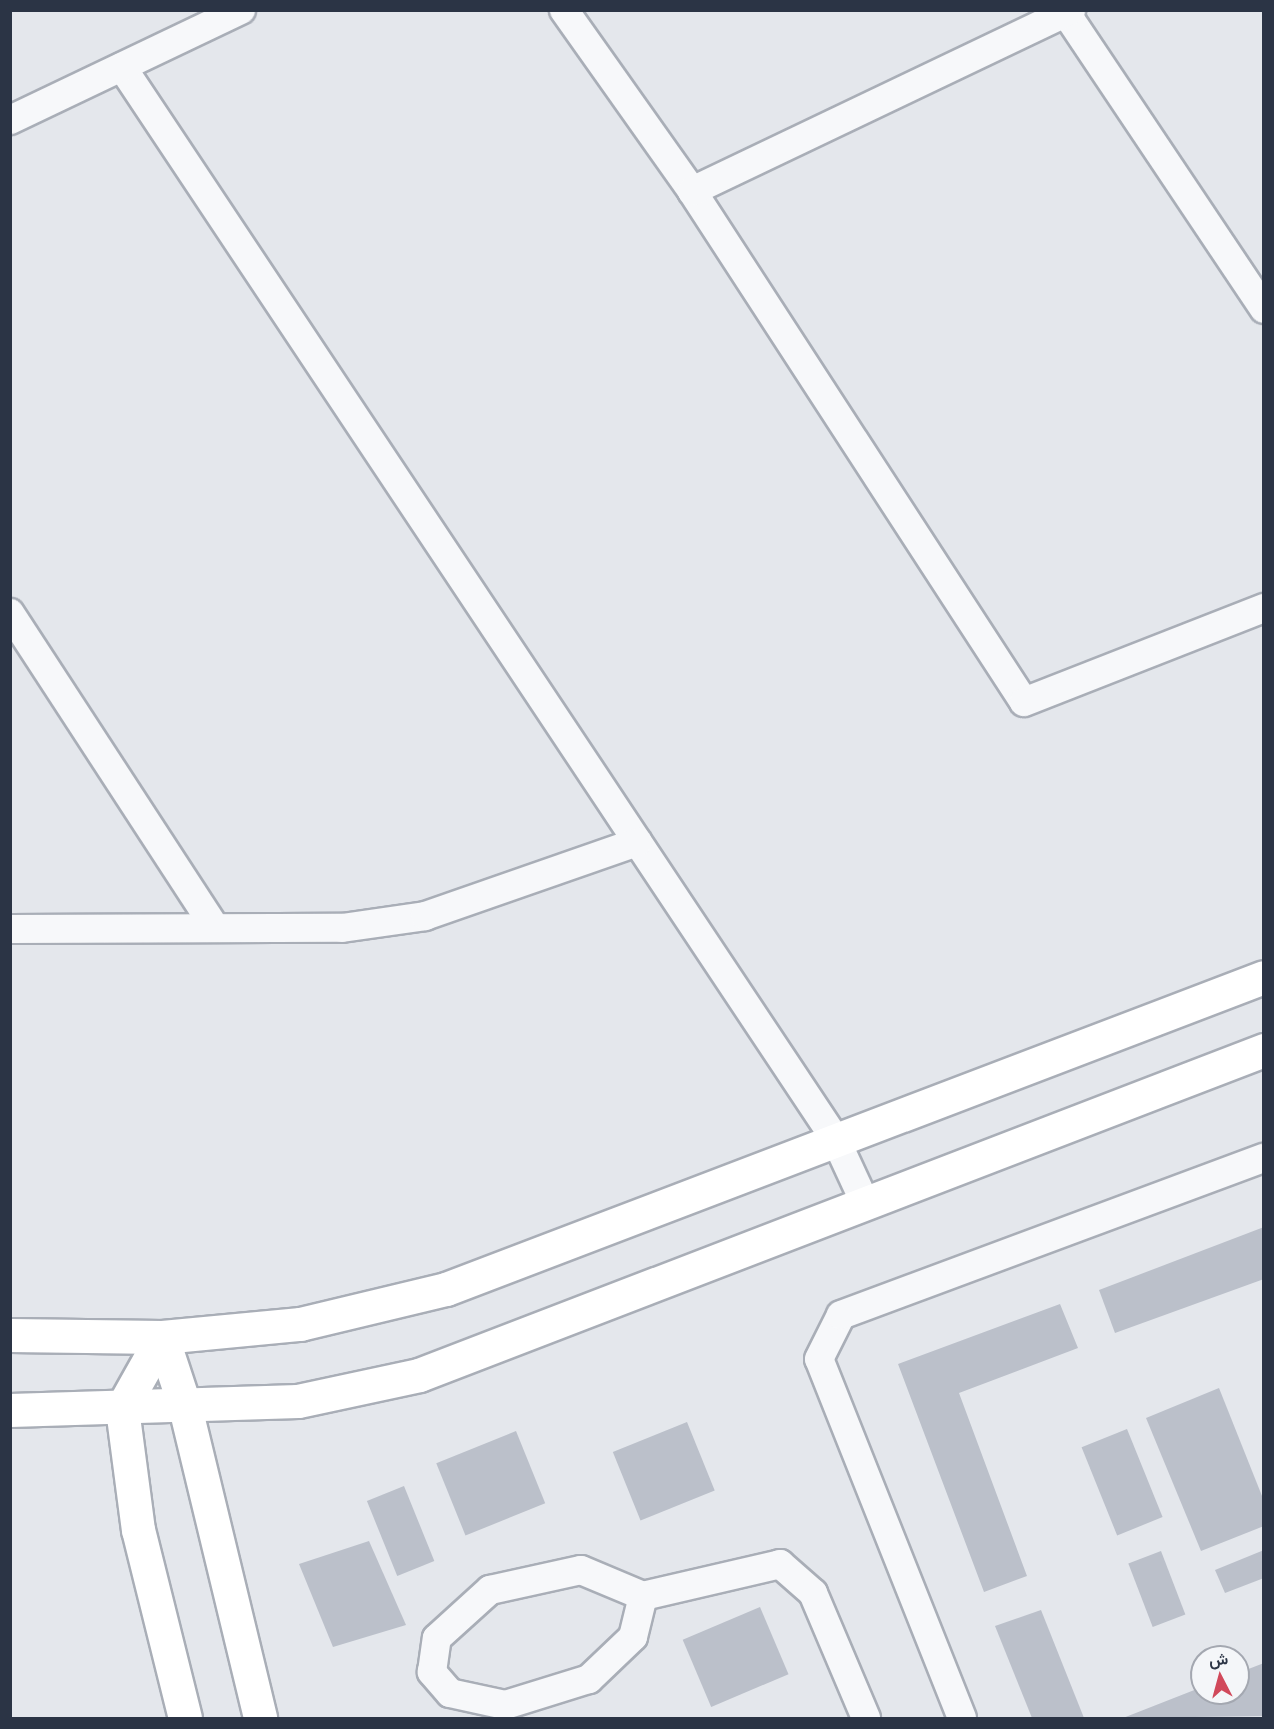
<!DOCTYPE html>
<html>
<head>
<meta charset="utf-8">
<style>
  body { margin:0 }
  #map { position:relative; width:1274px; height:1729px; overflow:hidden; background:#e4e7ec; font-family:"Noto Sans",Vazirmatn,sans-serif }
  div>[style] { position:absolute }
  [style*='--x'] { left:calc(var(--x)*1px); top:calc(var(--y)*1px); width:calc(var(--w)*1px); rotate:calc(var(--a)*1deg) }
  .building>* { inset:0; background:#bbc0ca; transform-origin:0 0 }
  .roads { filter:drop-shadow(2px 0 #a9aeb7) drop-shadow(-2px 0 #a9aeb7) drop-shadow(0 2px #a9aeb7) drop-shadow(0 -2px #a9aeb7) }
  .street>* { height:28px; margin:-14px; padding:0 14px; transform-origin:14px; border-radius:14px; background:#f7f8fa }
  .secondary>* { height:33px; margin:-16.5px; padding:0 16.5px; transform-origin:16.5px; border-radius:16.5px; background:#fff }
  span { translate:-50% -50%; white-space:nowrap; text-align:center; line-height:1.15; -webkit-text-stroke:5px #f4f6f9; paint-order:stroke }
  .frame { position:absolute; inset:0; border:12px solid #2b3445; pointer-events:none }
  .north { position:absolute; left:1190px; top:1645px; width:60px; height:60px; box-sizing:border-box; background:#f4f6f9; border:2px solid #a4a8b1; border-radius:50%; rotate:354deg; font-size:16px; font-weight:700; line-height:24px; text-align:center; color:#2b3445 }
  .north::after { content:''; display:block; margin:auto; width:21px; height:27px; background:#d1495b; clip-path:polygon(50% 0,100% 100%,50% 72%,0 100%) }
</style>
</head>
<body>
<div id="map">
  <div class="building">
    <i style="clip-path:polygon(1264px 1227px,1264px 1279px,1115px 1333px,1099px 1290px)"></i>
    <i style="clip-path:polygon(1060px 1304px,1078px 1348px,959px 1393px,1027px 1576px,984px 1592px,898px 1364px)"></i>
    <i style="clip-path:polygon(1219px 1388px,1264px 1501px,1264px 1526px,1201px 1551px,1146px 1418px)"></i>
    <i style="left:687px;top:1422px;width:74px;height:80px;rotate:68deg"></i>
    <i style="left:1127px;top:1429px;width:95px;height:49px;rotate:68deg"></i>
    <i style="left:516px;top:1431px;width:78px;height:86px;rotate:68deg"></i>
    <i style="left:404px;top:1486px;width:81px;height:40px;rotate:68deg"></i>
    <i style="clip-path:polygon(369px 1541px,406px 1625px,333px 1647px,299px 1564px)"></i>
    <i style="clip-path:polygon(1264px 1550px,1264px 1578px,1225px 1593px,1215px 1570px)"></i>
    <i style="left:1161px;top:1551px;width:68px;height:35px;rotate:69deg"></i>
    <i style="left:760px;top:1607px;width:73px;height:84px;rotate:67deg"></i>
    <i style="clip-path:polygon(1041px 1610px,1084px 1718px,1032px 1718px,995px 1626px)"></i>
    <i style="clip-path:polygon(1264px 1663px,1264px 1716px,1123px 1718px,1202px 1687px,1202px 1693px,1238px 1693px,1238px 1673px)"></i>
  </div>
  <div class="roads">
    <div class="street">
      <i style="--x:564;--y:10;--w:222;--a:54.7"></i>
      <i style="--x:692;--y:191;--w:609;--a:56.99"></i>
      <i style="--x:1024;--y:702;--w:258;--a:-21.4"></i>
      <i style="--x:1066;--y:13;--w:356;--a:56.2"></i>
      <i style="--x:122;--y:67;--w:1289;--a:56.36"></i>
      <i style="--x:836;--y:1140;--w:72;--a:65.2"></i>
      <i style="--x:10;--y:120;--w:256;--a:-25.5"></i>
      <i style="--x:692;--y:191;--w:420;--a:-25.5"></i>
      <i style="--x:10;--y:613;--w:374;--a:56.9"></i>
      <i style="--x:10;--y:929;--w:332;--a:-0.2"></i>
      <i style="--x:342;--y:928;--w:84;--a:-8.2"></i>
      <i style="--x:425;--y:916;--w:225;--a:-19.2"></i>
      <i style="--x:643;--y:1596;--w:42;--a:103.7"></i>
      <i style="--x:633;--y:1637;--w:61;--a:136.3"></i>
      <i style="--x:589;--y:1679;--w:88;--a:162.8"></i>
      <i style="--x:505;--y:1705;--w:56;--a:-167.7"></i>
      <i style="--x:450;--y:1693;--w:28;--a:-131"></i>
      <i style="--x:432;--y:1672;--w:34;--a:-82"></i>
      <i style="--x:437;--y:1638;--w:72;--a:-42.2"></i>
      <i style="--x:490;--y:1590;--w:93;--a:-12.4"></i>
      <i style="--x:581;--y:1570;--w:67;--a:22.8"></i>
      <i style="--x:643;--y:1596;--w:141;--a:-13.1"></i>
      <i style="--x:780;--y:1564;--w:44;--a:41.3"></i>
      <i style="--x:813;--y:1593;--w:136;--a:67"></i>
      <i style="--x:962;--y:1718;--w:386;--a:-111.7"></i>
      <i style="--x:819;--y:1359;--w:49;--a:-63.4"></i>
      <i style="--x:841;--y:1315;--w:451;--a:-20.4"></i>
    </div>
    <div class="secondary">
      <i style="--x:10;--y:1335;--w:152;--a:0.8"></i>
      <i style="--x:162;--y:1337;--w:139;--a:-5.4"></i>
      <i style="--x:300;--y:1324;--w:150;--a:-13.5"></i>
      <i style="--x:446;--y:1289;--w:875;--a:-20.88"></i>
      <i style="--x:10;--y:1410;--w:288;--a:-1.8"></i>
      <i style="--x:298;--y:1401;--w:124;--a:-12.1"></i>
      <i style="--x:419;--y:1375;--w:905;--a:-21.04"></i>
      <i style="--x:185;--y:1718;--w:194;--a:-104"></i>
      <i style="--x:138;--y:1530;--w:123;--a:-97.5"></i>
      <i style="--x:122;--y:1408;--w:81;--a:-60.6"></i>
      <i style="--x:162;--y:1337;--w:74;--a:71.8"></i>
      <i style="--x:185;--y:1407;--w:320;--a:76.4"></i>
    </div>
  </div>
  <div class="frame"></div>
  <div class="north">ش</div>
</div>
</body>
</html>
